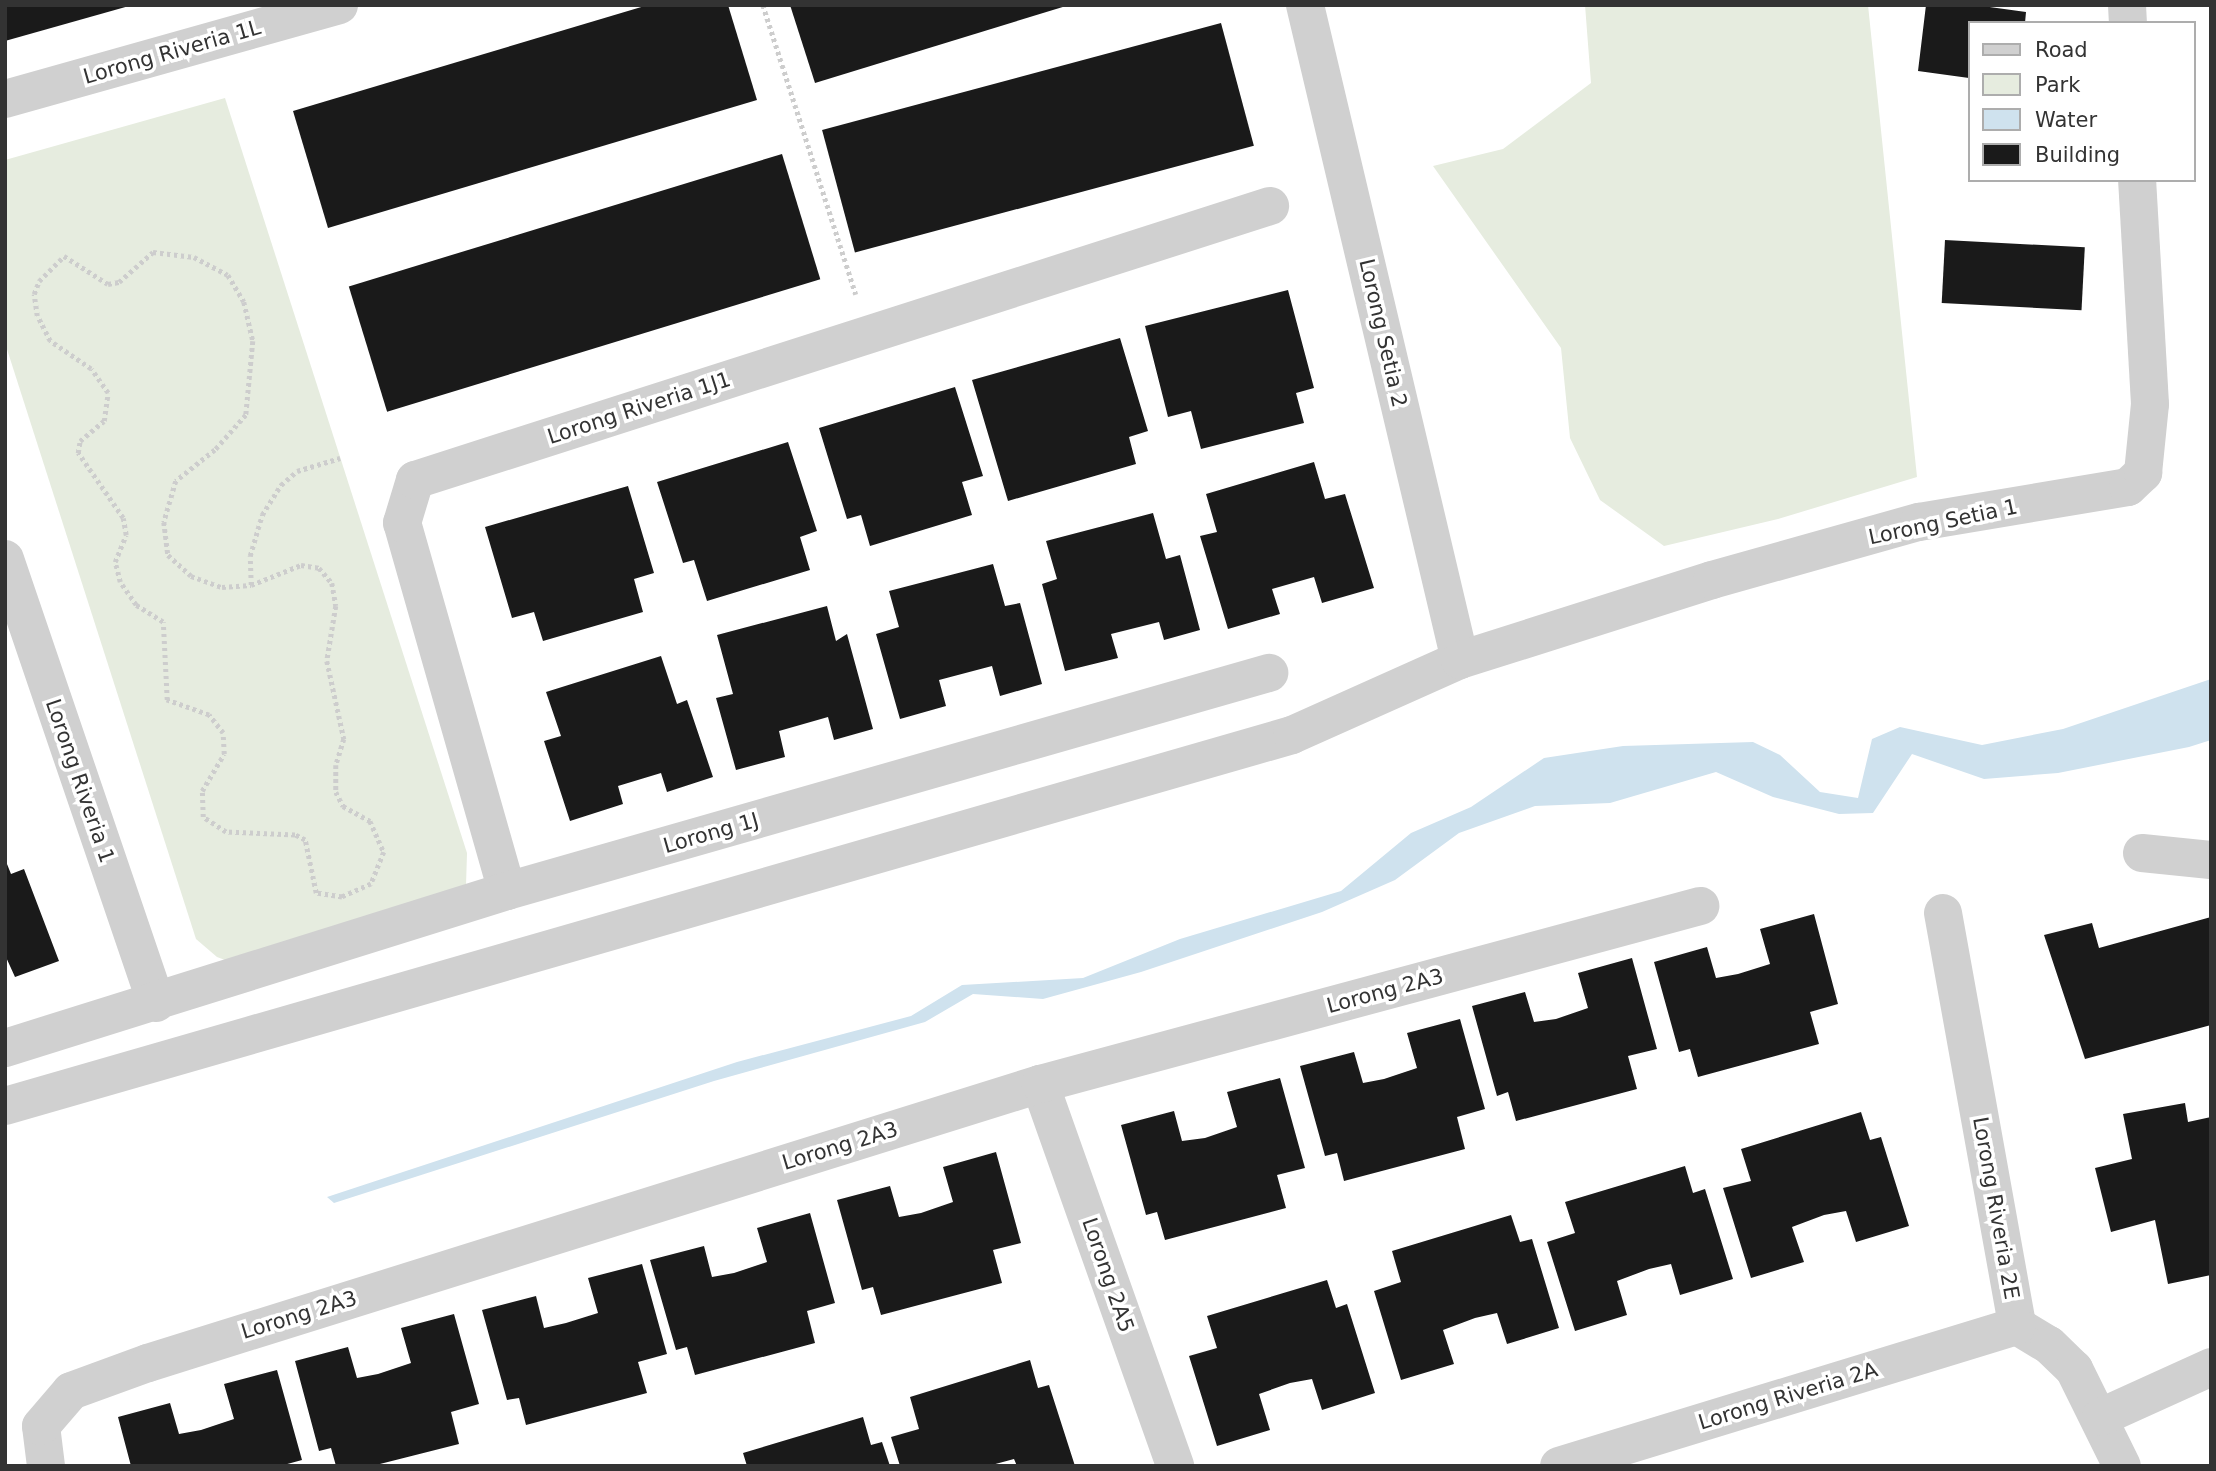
<!DOCTYPE html>
<html>
<head>
<meta charset="utf-8">
<style>
  body { margin:0 }
  #map { position:relative; width:2216px; height:1471px; overflow:hidden; background:#fff; font-family:"DejaVu Sans",sans-serif }
  div>[style] { position:absolute }
  [style*='--x'] { left:calc(var(--x)*1px); top:calc(var(--y)*1px); width:calc(var(--w)*1px); rotate:calc(var(--a)*1deg) }
  .green>* { inset:0; background:#e6ecdf }
  .water>* { inset:0; background:#cfe2ee }
  .building>* { inset:0; background:#1a1a1a; transform-origin:0 0 }
  .path>* { height:4.5px; margin-top:-2.25px; transform-origin:0; background:repeating-linear-gradient(90deg,#cdcdcd 0 3.5px,transparent 0 7px) }
  .minor>* { height:38px; margin:-19px; padding:0 19px; transform-origin:19px; border-radius:19px; background:#d0d0d0 }
  span { translate:-50% -50%; white-space:nowrap; text-align:center; line-height:1.15; -webkit-text-stroke:7px #fff; paint-order:stroke }
  .street-label { font-size:21px; color:#333 }
  .frame { position:absolute; inset:0; border:7px solid #333; pointer-events:none }
  .legend { position:absolute; left:1968px; top:21px; width:228px; height:161px; box-sizing:border-box; background:#fff; border:2px solid #adadad; margin:0; padding:9px 12px; list-style:none; font-size:21px; color:#333 }
  .legend li { display:flex; align-items:center; gap:14px; height:35px }
  .legend b { width:35px; border:2px solid #adadad }
</style>
</head>
<body>
<div id="map">
  <div class="green">
    <i style="clip-path:polygon(1585px 5px,1868px 5px,1917px 477px,1778px 519px,1664px 546px,1600px 500px,1570px 438px,1561px 348px,1433px 166px,1503px 149px,1591px 83px)"></i>
    <i style="clip-path:polygon(225px 98px,467px 853px,466px 885px,241px 966px,217px 957px,196px 939px,5px 343px,5px 160px)"></i>
  </div>
  <div class="water">
    <i style="clip-path:polygon(2211px 679px,2211px 740px,2189px 747px,2058px 773px,1984px 779px,1912px 754px,1873px 813px,1839px 814px,1773px 797px,1716px 772px,1610px 803px,1535px 806px,1459px 833px,1395px 880px,1322px 912px,1141px 972px,1043px 999px,973px 994px,925px 1022px,714px 1081px,334px 1203px,327px 1197px,737px 1062px,911px 1016px,962px 985px,1083px 978px,1180px 939px,1341px 891px,1411px 833px,1471px 807px,1544px 758px,1623px 746px,1753px 742px,1780px 755px,1820px 792px,1858px 798px,1872px 739px,1900px 727px,1982px 745px,2063px 729px)"></i>
  </div>
  <div class="building">
    <i style="clip-path:polygon(5px 5px,129px 5px,129px 6px,5px 41px)"></i>
    <i style="clip-path:polygon(648px 5px,728px 5px,757px 100px,328px 228px,293px 111px)"></i>
    <i style="clip-path:polygon(790px 5px,1066px 5px,1066px 6px,815px 83px)"></i>
    <i style="clip-path:polygon(1926px 5px,1975px 5px,2026px 12px,2025px 23px,1969px 23px,1969px 78px,1918px 71px)"></i>
    <i style="left:1221px;top:23px;width:127px;height:413px;rotate:75deg"></i>
    <i style="left:782px;top:154px;width:131px;height:453px;rotate:73deg"></i>
    <i style="left:1945px;top:240px;width:140px;height:63px;rotate:3deg"></i>
    <i style="clip-path:polygon(1288px 290px,1314px 388px,1296px 393px,1304px 423px,1201px 449px,1191px 411px,1168px 417px,1145px 326px)"></i>
    <i style="clip-path:polygon(1120px 338px,1148px 431px,1129px 437px,1136px 464px,1008px 501px,972px 380px)"></i>
    <i style="clip-path:polygon(955px 387px,983px 476px,962px 482px,972px 515px,870px 546px,861px 515px,847px 519px,819px 428px)"></i>
    <i style="clip-path:polygon(788px 442px,817px 531px,800px 537px,810px 570px,707px 601px,694px 560px,683px 563px,657px 482px)"></i>
    <i style="clip-path:polygon(1314px 462px,1325px 499px,1345px 494px,1374px 588px,1322px 603px,1314px 577px,1272px 589px,1280px 614px,1228px 629px,1200px 536px,1217px 532px,1206px 494px)"></i>
    <i style="clip-path:polygon(628px 486px,654px 573px,634px 579px,643px 612px,543px 641px,534px 612px,512px 618px,485px 527px)"></i>
    <i style="clip-path:polygon(1153px 513px,1166px 559px,1180px 555px,1200px 630px,1164px 640px,1159px 622px,1111px 634px,1118px 658px,1065px 671px,1042px 584px,1057px 579px,1046px 541px)"></i>
    <i style="clip-path:polygon(993px 564px,1005px 606px,1020px 603px,1042px 684px,1000px 696px,992px 666px,939px 680px,946px 706px,900px 719px,876px 634px,899px 627px,889px 591px)"></i>
    <i style="clip-path:polygon(827px 606px,836px 641px,847px 634px,873px 729px,834px 740px,828px 717px,779px 731px,785px 757px,736px 770px,716px 698px,733px 694px,717px 635px)"></i>
    <i style="clip-path:polygon(661px 656px,677px 704px,687px 700px,713px 777px,667px 792px,661px 773px,618px 786px,623px 804px,570px 821px,544px 741px,561px 736px,546px 692px)"></i>
    <i style="clip-path:polygon(5px 859px,11px 874px,24px 869px,59px 961px,15px 977px,5px 955px)"></i>
    <i style="clip-path:polygon(1814px 914px,1838px 1004px,1810px 1012px,1819px 1044px,1698px 1077px,1690px 1049px,1679px 1052px,1654px 962px,1707px 947px,1716px 978px,1738px 974px,1770px 964px,1760px 929px)"></i>
    <i style="clip-path:polygon(2211px 917px,2211px 1025px,2085px 1059px,2044px 935px,2092px 923px,2099px 948px)"></i>
    <i style="clip-path:polygon(1632px 958px,1657px 1049px,1628px 1056px,1637px 1089px,1516px 1121px,1508px 1092px,1497px 1096px,1472px 1006px,1525px 992px,1534px 1022px,1556px 1019px,1588px 1008px,1578px 973px)"></i>
    <i style="clip-path:polygon(1460px 1019px,1485px 1109px,1457px 1117px,1465px 1149px,1344px 1181px,1337px 1153px,1325px 1156px,1300px 1066px,1354px 1052px,1363px 1083px,1384px 1079px,1417px 1068px,1407px 1033px)"></i>
    <i style="clip-path:polygon(1280px 1078px,1305px 1168px,1277px 1175px,1286px 1208px,1165px 1240px,1157px 1212px,1146px 1215px,1121px 1125px,1174px 1111px,1182px 1141px,1205px 1138px,1237px 1127px,1227px 1092px)"></i>
    <i style="clip-path:polygon(2185px 1103px,2188px 1122px,2211px 1117px,2211px 1275px,2168px 1284px,2155px 1220px,2111px 1232px,2095px 1168px,2132px 1159px,2123px 1114px)"></i>
    <i style="clip-path:polygon(1861px 1112px,1870px 1140px,1881px 1137px,1909px 1226px,1856px 1242px,1846px 1211px,1824px 1215px,1792px 1227px,1804px 1262px,1751px 1278px,1723px 1188px,1751px 1181px,1741px 1149px)"></i>
    <i style="clip-path:polygon(996px 1152px,1021px 1243px,993px 1250px,1002px 1283px,881px 1315px,873px 1287px,862px 1290px,837px 1200px,890px 1186px,899px 1217px,921px 1213px,953px 1202px,943px 1167px)"></i>
    <i style="clip-path:polygon(1685px 1166px,1693px 1193px,1705px 1189px,1733px 1279px,1680px 1295px,1671px 1264px,1649px 1269px,1617px 1281px,1627px 1315px,1575px 1331px,1547px 1242px,1575px 1233px,1565px 1202px)"></i>
    <i style="clip-path:polygon(810px 1213px,835px 1303px,807px 1311px,815px 1343px,695px 1375px,687px 1347px,676px 1350px,650px 1260px,704px 1246px,712px 1277px,734px 1273px,767px 1262px,757px 1228px)"></i>
    <i style="clip-path:polygon(1511px 1215px,1520px 1242px,1532px 1239px,1559px 1328px,1507px 1344px,1497px 1313px,1475px 1318px,1443px 1330px,1454px 1364px,1401px 1380px,1374px 1291px,1401px 1282px,1392px 1251px)"></i>
    <i style="clip-path:polygon(642px 1264px,667px 1354px,638px 1362px,647px 1393px,526px 1425px,519px 1398px,507px 1400px,482px 1310px,536px 1296px,544px 1328px,566px 1323px,598px 1313px,588px 1278px)"></i>
    <i style="clip-path:polygon(1327px 1280px,1336px 1308px,1347px 1304px,1375px 1393px,1322px 1410px,1312px 1379px,1290px 1383px,1259px 1394px,1270px 1430px,1217px 1446px,1189px 1356px,1217px 1348px,1207px 1316px)"></i>
    <i style="clip-path:polygon(454px 1314px,479px 1404px,451px 1412px,459px 1444px,372px 1466px,336px 1466px,331px 1448px,319px 1451px,295px 1361px,348px 1347px,357px 1378px,378px 1374px,411px 1363px,401px 1328px)"></i>
    <i style="clip-path:polygon(1030px 1360px,1038px 1388px,1049px 1385px,1075px 1466px,1017px 1466px,1014px 1459px,988px 1466px,900px 1466px,891px 1437px,919px 1429px,910px 1397px)"></i>
    <i style="clip-path:polygon(277px 1370px,302px 1460px,280px 1466px,131px 1466px,118px 1417px,170px 1403px,179px 1434px,201px 1430px,234px 1419px,224px 1384px)"></i>
    <i style="clip-path:polygon(863px 1417px,871px 1445px,882px 1442px,890px 1466px,747px 1466px,743px 1453px)"></i>
  </div>
  <div class="path">
    <i style="--x:763;--y:5;--w:304;--a:72.2"></i>
    <i style="--x:153;--y:252;--w:41;--a:7"></i>
    <i style="--x:194;--y:257;--w:38;--a:28"></i>
    <i style="--x:228;--y:275;--w:31;--a:59"></i>
    <i style="--x:244;--y:302;--w:40;--a:77"></i>
    <i style="--x:253;--y:341;--w:74;--a:95.4"></i>
    <i style="--x:246;--y:415;--w:47;--a:131.5"></i>
    <i style="--x:215;--y:450;--w:50;--a:141.5"></i>
    <i style="--x:176;--y:481;--w:43;--a:106.3"></i>
    <i style="--x:164;--y:522;--w:33;--a:83"></i>
    <i style="--x:168;--y:555;--w:31;--a:42"></i>
    <i style="--x:191;--y:576;--w:33;--a:20"></i>
    <i style="--x:222;--y:587;--w:29;--a:-4"></i>
    <i style="--x:251;--y:585;--w:54;--a:-21.8"></i>
    <i style="--x:301;--y:565;--w:18;--a:9"></i>
    <i style="--x:319;--y:568;--w:20;--a:49"></i>
    <i style="--x:332;--y:583;--w:23;--a:80"></i>
    <i style="--x:336;--y:606;--w:56;--a:99.3"></i>
    <i style="--x:327;--y:661;--w:80;--a:77.7"></i>
    <i style="--x:344;--y:739;--w:27;--a:107"></i>
    <i style="--x:336;--y:765;--w:27;--a:90"></i>
    <i style="--x:336;--y:792;--w:16;--a:63"></i>
    <i style="--x:343;--y:806;--w:31;--a:29"></i>
    <i style="--x:370;--y:821;--w:34;--a:66"></i>
    <i style="--x:384;--y:852;--w:35;--a:112"></i>
    <i style="--x:371;--y:884;--w:32;--a:156"></i>
    <i style="--x:342;--y:897;--w:26;--a:-171"></i>
    <i style="--x:316;--y:893;--w:54;--a:-101.7"></i>
    <i style="--x:305;--y:840;--w:11;--a:-153"></i>
    <i style="--x:295;--y:835;--w:69;--a:-177.5"></i>
    <i style="--x:226;--y:832;--w:27;--a:-147"></i>
    <i style="--x:203;--y:817;--w:26;--a:-92"></i>
    <i style="--x:202;--y:791;--w:43;--a:-59.3"></i>
    <i style="--x:224;--y:754;--w:21;--a:-93"></i>
    <i style="--x:223;--y:733;--w:23;--a:-128"></i>
    <i style="--x:209;--y:715;--w:45;--a:-160.3"></i>
    <i style="--x:167;--y:700;--w:78;--a:-92.9"></i>
    <i style="--x:163;--y:622;--w:32;--a:-148"></i>
    <i style="--x:136;--y:605;--w:28;--a:-125"></i>
    <i style="--x:120;--y:582;--w:21;--a:-104"></i>
    <i style="--x:115;--y:562;--w:29;--a:-68"></i>
    <i style="--x:126;--y:535;--w:17;--a:-100"></i>
    <i style="--x:123;--y:518;--w:79;--a:-124.7"></i>
    <i style="--x:78;--y:453;--w:12;--a:-81"></i>
    <i style="--x:80;--y:441;--w:31;--a:-40"></i>
    <i style="--x:104;--y:421;--w:28;--a:-82"></i>
    <i style="--x:108;--y:393;--w:29;--a:-125"></i>
    <i style="--x:91;--y:369;--w:50;--a:-145.7"></i>
    <i style="--x:50;--y:341;--w:28;--a:-117"></i>
    <i style="--x:37;--y:316;--w:22;--a:-98"></i>
    <i style="--x:34;--y:294;--w:14;--a:-69"></i>
    <i style="--x:39;--y:281;--w:35;--a:-45"></i>
    <i style="--x:64;--y:256;--w:52;--a:32.5"></i>
    <i style="--x:108;--y:284;--w:11;--a:-10"></i>
    <i style="--x:119;--y:282;--w:45;--a:-41.4"></i>
    <i style="--x:251;--y:585;--w:29;--a:-92"></i>
    <i style="--x:250;--y:556;--w:43;--a:-73.7"></i>
    <i style="--x:262;--y:515;--w:36;--a:-58"></i>
    <i style="--x:281;--y:485;--w:21;--a:-41"></i>
    <i style="--x:297;--y:471;--w:45;--a:-16.8"></i>
  </div>
  <div class="minor">
    <i style="--x:1305;--y:5;--w:673;--a:76.69"></i>
    <i style="--x:2127;--y:5;--w:18;--a:87"></i>
    <i style="--x:5;--y:99;--w:347;--a:-15.7"></i>
    <i style="--x:5;--y:559;--w:469;--a:71.2"></i>
    <i style="--x:2142;--y:853;--w:69;--a:5.8"></i>
    <i style="--x:507;--y:891;--w:383;--a:-105.9"></i>
    <i style="--x:402;--y:523;--w:45;--a:-73.2"></i>
    <i style="--x:415;--y:480;--w:898;--a:-17.77"></i>
    <i style="--x:1943;--y:913;--w:420;--a:79.8"></i>
    <i style="--x:2017;--y:1326;--w:37;--a:31"></i>
    <i style="--x:2049;--y:1345;--w:35;--a:44"></i>
    <i style="--x:2074;--y:1369;--w:108;--a:63.7"></i>
    <i style="--x:5;--y:1048;--w:526;--a:-17.37"></i>
    <i style="--x:507;--y:891;--w:793;--a:-15.97"></i>
    <i style="--x:1040;--y:1084;--w:405;--a:70.5"></i>
    <i style="--x:5;--y:1106;--w:1339;--a:-16.08"></i>
    <i style="--x:1292;--y:735;--w:184;--a:-24.1"></i>
    <i style="--x:1460;--y:660;--w:264;--a:-17.6"></i>
    <i style="--x:1712;--y:580;--w:215;--a:-15.7"></i>
    <i style="--x:1919;--y:522;--w:212;--a:-9.5"></i>
    <i style="--x:2128;--y:487;--w:21;--a:-43"></i>
    <i style="--x:2143;--y:473;--w:69;--a:-84.2"></i>
    <i style="--x:2150;--y:404;--w:224;--a:-93.3"></i>
    <i style="--x:2101;--y:1417;--w:121;--a:-24.4"></i>
    <i style="--x:46;--y:1466;--w:40;--a:-97.1"></i>
    <i style="--x:41;--y:1426;--w:46;--a:-49.4"></i>
    <i style="--x:71;--y:1391;--w:82;--a:-20"></i>
    <i style="--x:148;--y:1363;--w:935;--a:-17.37"></i>
    <i style="--x:1040;--y:1084;--w:684;--a:-15.09"></i>
    <i style="--x:1559;--y:1466;--w:479;--a:-17"></i>
  </div>
  <div class="street-label">
    <span style="left:172px;top:52px;rotate:-16deg">Lorong Riveria 1L</span>
    <span style="left:1383px;top:333px;rotate:77deg">Lorong Setia 2</span>
    <span style="left:639px;top:408px;rotate:-18deg">Lorong Riveria 1J1</span>
    <span style="left:1943px;top:522px;rotate:-12deg">Lorong Setia 1</span>
    <span style="left:80px;top:781px;rotate:71deg">Lorong Riveria 1</span>
    <span style="left:711px;top:833px;rotate:-16deg">Lorong 1J</span>
    <span style="left:1385px;top:991px;rotate:-15deg">Lorong 2A3</span>
    <span style="left:840px;top:1146px;rotate:-17deg">Lorong 2A3</span>
    <span style="left:1996px;top:1208px;rotate:80deg">Lorong Riveria 2E</span>
    <span style="left:1108px;top:1275px;rotate:71deg">Lorong 2A5</span>
    <span style="left:299px;top:1315px;rotate:-17deg">Lorong 2A3</span>
    <span style="left:1788px;top:1396px;rotate:-17deg">Lorong Riveria 2A</span>
  </div>
  <div class="frame"></div>
  <ul class="legend">
  <li><b style="height:9px;background:#d0d0d0"></b>Road</li>
  <li><b style="height:19px;background:#e6ecdf"></b>Park</li>
  <li><b style="height:19px;background:#cfe2ee"></b>Water</li>
  <li><b style="height:19px;background:#1a1a1a"></b>Building</li>
  </ul>
</div>
</body>
</html>
